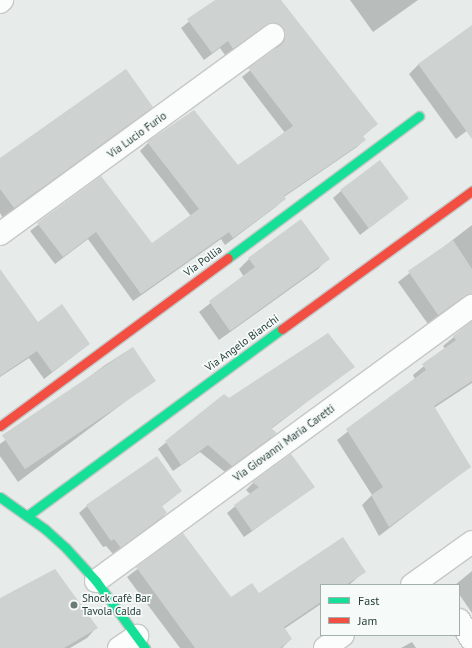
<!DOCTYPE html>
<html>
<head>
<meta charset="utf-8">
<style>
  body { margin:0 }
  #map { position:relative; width:472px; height:648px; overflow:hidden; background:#e7ebea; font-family:"PT Sans",sans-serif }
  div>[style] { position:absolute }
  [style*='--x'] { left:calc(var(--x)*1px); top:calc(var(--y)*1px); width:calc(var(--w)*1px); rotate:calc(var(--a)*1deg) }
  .shadow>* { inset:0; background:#0003 }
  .building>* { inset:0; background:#ced3d1; transform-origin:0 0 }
  .roads { filter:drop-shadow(1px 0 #c4c8c7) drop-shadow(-1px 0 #c4c8c7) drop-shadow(0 1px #c4c8c7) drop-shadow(0 -1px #c4c8c7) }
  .street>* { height:22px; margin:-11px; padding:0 11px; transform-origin:11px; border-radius:11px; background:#fbfcfc }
  .fast>* { height:9px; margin:-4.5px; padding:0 4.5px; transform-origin:4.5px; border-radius:4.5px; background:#16e098 }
  .jam>* { height:9px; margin:-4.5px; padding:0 4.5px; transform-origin:4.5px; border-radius:4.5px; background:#f24e42 }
  .dots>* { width:11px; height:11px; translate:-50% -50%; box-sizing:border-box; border:2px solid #f6faf8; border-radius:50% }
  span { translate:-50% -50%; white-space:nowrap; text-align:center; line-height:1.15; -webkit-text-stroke:3.5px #f6faf8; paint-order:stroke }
  .street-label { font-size:11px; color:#263e3a }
  .poi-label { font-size:11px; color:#263e3a }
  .left { translate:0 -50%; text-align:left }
  .legend { position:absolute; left:320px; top:584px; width:140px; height:52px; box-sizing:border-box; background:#f6faf8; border:1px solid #a3afac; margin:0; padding:5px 7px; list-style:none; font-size:12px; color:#263e3a }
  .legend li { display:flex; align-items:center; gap:8px; height:20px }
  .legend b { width:20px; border:1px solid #a3afac }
</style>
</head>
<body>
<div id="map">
  <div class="shadow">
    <i style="clip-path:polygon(216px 0,280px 0,377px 124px,362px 137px,364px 140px,357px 147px,284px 197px,277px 206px,225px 245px,221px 239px,133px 301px,88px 239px,55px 264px,30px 231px,101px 177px,152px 245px,191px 216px,140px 151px,148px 143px,194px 111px,237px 166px,285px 133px,242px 77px,275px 50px,278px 42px,263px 30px,225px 55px,220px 48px,204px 60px,181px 28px)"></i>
    <i style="clip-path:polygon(350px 0,418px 0,373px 32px)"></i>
    <i style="clip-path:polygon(472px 37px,472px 127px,456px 139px,409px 74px,419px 64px)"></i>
    <i style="clip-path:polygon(152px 107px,142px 117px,3px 218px,0 213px,0 160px)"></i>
    <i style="clip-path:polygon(341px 191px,407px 198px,360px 235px,333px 198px)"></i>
    <i style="clip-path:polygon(472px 225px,472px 308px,460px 303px,428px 324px,398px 282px)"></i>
    <i style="clip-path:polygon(328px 258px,318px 269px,219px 340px,199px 312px,244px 277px,239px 269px,249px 259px)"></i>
    <i style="clip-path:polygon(0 271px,37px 323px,89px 344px,44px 379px,29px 358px,0 377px)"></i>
    <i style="clip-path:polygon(472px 322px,472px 383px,434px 408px,469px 467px,379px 536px,362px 505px,372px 495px,337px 440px,415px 379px,413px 375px,445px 349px,443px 346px)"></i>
    <i style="clip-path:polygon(132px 348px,154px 380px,18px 482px,0 456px,0 444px,105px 365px)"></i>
    <i style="clip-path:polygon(353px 367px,271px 429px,276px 433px,269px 440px,225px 472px,200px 452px,173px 471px,158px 449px,224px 395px,229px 399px)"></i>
    <i style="clip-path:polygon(291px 455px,314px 487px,244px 537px,227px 513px,250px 494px,246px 490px,253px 483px)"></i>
    <i style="clip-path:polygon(181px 491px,161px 507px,166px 513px,159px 521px,113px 554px,106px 546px,103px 547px,79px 513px,87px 506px)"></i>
    <i style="clip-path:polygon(182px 535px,231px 599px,365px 571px,349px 585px,321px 585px,321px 604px,284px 629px,291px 639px,282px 648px,180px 648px,127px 577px)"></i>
    <i style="clip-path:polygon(472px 571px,472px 613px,459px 594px,459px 585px,455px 585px)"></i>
    <i style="clip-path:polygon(0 599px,97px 627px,87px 638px,70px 648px,0 648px)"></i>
    <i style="clip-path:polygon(412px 642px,416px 648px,401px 648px)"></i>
  </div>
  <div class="building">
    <i style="clip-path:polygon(215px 0,281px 0,378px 124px,363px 136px,366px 140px,284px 196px,286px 199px,233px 238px,229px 232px,141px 294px,96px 232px,63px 257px,37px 223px,101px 176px,152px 243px,199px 209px,147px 142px,194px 110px,238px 165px,293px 126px,248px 68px,281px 45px,285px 40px,283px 28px,271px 23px,233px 49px,228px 41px,212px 53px,187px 19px)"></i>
    <i style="clip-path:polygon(472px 25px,472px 139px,418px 64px)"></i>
    <i style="clip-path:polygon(126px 69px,153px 107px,14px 208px,0 189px,0 158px)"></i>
    <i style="left:380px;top:160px;width:48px;height:50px;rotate:53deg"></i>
    <i style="clip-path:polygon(301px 219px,330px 259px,230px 331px,209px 301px,255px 267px,248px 258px)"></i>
    <i style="clip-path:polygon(453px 240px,472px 269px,472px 294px,465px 296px,438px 315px,408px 271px)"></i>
    <i style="clip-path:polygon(0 269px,38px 322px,62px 304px,90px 344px,52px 372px,37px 351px,0 376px)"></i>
    <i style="clip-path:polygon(472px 321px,472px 381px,434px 406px,471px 467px,389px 527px,371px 495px,383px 487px,346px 429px,426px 370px,422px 364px,456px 340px,453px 336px)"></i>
    <i style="clip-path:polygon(328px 333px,355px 367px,271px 428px,277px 433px,232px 466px,208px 445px,181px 465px,165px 441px,224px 394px,229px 398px)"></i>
    <i style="left:133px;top:347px;width:41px;height:158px;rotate:56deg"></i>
    <i style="clip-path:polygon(291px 454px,315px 487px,252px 531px,234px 505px,259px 487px,252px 482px)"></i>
    <i style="clip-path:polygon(157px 456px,182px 491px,162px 506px,167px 513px,121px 548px,114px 539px,111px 541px,86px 505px)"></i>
    <i style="clip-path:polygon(183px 533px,231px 597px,252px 583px,259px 593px,343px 537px,366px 572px,346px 585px,321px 585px,321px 602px,284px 627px,292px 639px,280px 648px,195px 648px,136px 567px)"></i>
    <i style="clip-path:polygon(55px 569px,98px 628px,64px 648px,0 648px,0 598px)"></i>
  </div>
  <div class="roads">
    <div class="street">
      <i style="--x:0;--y:2;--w:3;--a:-45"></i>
      <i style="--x:0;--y:234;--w:338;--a:-36.1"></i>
      <i style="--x:96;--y:581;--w:466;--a:-36.2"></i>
      <i style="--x:412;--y:585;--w:74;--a:-35.6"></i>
      <i style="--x:459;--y:620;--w:24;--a:57"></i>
      <i style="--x:119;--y:648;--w:22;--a:-34"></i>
      <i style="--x:325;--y:648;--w:22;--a:-36"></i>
    </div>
    <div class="fast">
      <i style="--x:228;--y:258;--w:238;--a:-36.6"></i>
      <i style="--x:0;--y:497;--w:55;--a:35.4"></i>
      <i style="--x:45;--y:529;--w:28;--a:42"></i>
      <i style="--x:66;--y:548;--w:45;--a:47.7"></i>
      <i style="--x:96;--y:581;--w:83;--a:53.8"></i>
      <i style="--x:27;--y:516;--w:316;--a:-36.3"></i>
    </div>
    <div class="jam">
      <i style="--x:282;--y:329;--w:235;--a:-36"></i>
      <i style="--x:0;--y:426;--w:283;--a:-36.4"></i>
    </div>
  </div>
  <div class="dots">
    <i style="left:74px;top:605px;background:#6a7b78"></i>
  </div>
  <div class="street-label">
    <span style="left:137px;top:135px;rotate:-36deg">Via Lucio Furio</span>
    <span style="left:203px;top:261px;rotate:-36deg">Via Pollia</span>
    <span style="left:242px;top:343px;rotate:-36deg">Via Angelo Bianchi</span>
    <span style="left:284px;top:443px;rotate:-36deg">Via Giovanni Maria Caretti</span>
  </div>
  <div class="poi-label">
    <span class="left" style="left:82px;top:605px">Shock cafè Bar<br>Tavola Calda</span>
  </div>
  <ul class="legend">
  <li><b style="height:5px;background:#16e098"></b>Fast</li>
  <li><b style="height:5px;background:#f24e42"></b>Jam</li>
  </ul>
</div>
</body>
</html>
